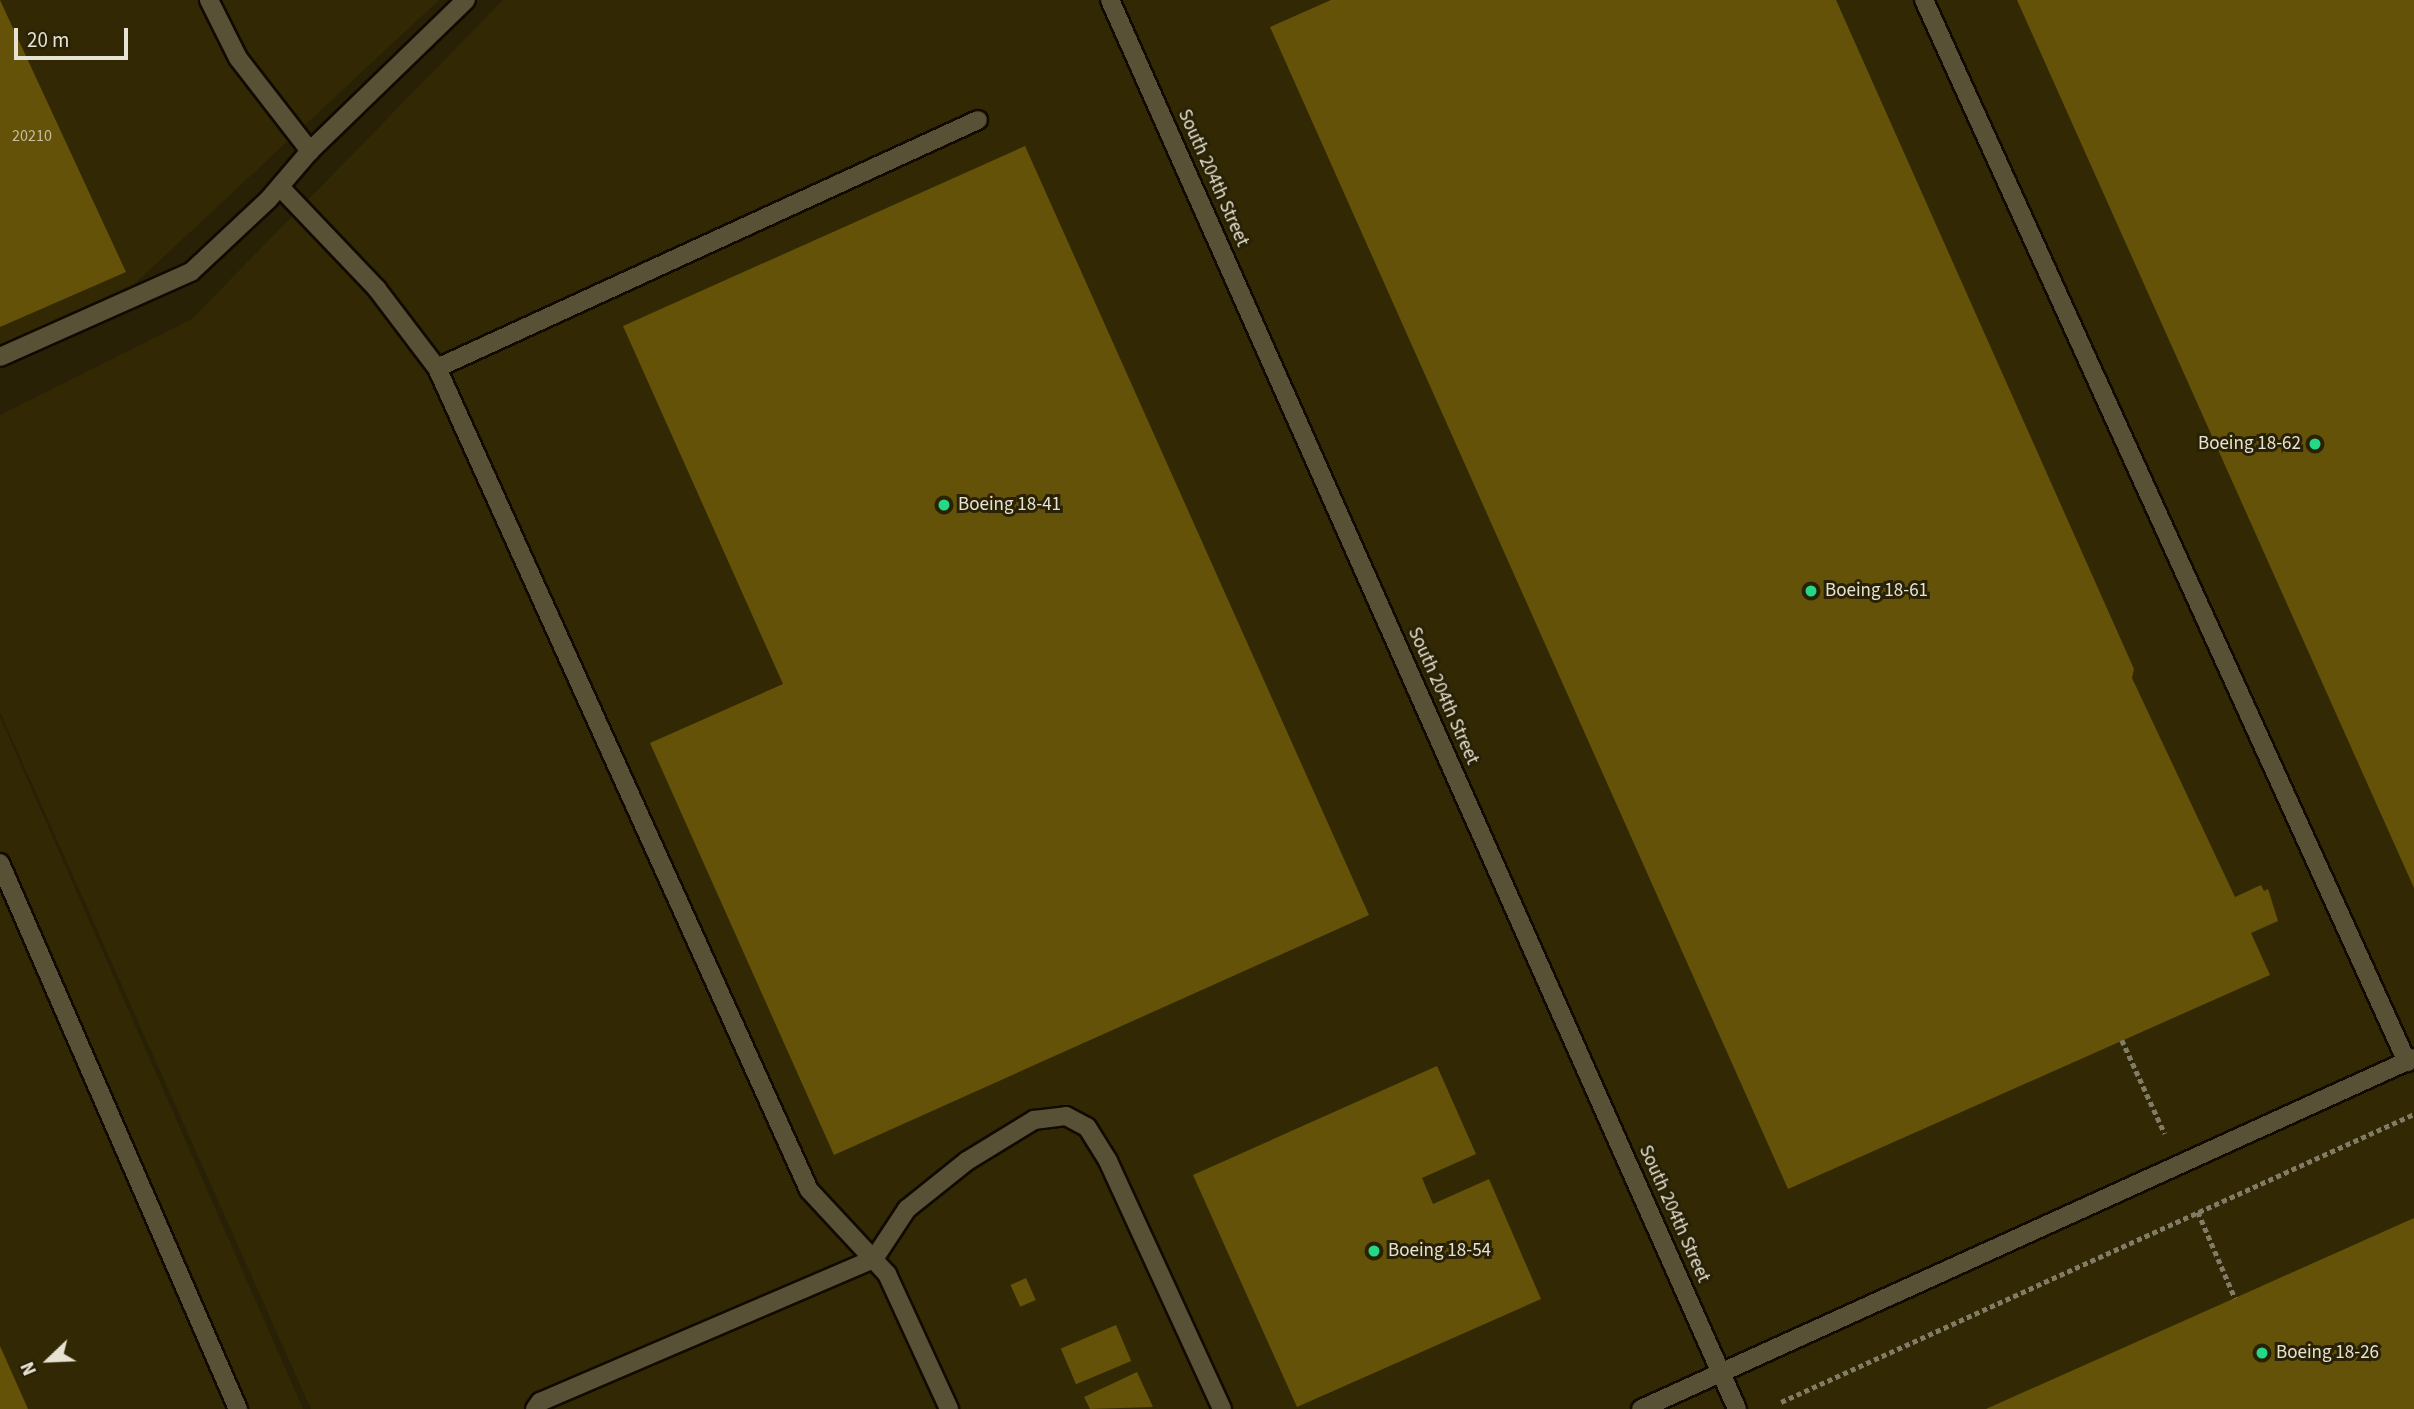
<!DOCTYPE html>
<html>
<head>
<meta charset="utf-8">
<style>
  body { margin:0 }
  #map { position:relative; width:2414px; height:1409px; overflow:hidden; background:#292106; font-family:"Source Sans 3",sans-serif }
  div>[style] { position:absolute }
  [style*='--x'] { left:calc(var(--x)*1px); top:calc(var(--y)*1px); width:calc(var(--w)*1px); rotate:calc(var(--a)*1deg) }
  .built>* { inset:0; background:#322904 }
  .building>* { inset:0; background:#635208; transform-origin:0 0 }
  .path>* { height:4.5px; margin-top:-2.25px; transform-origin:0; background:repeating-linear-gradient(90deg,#827c66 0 5px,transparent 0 8.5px) }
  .roads { filter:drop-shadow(2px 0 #110a00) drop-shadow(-2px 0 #110a00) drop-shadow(0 2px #110a00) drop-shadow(0 -2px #110a00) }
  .lane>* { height:18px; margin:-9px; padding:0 9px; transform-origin:9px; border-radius:9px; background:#595135 }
  .dots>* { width:19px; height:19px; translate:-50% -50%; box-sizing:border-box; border:4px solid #292106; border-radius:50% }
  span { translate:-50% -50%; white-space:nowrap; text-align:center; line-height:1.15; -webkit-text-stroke:6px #292106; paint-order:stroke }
  .number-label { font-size:16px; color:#c6bfa0 }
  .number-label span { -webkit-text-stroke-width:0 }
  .street-label { font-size:19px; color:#e7e3d3 }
  .poi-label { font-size:19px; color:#e7e3d3 }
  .right { translate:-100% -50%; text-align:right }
  .left { translate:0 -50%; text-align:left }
  .north { position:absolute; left:14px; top:1325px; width:70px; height:70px; -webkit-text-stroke:5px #292106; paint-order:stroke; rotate:247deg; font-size:19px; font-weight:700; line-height:28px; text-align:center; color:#e7e3d3 }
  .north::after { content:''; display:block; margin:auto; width:24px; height:32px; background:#e7e3d3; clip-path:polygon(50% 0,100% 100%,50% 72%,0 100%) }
  .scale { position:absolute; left:14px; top:28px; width:114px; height:32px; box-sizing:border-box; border:4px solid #e7e3d3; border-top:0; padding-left:9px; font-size:21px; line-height:24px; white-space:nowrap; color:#e7e3d3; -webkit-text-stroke:5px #292106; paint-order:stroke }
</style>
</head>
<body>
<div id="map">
  <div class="built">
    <i style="clip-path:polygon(0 0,439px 0,128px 290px,0 347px)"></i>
    <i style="clip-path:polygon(503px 0,2414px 0,2414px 1409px,311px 1409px,0 712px,0 415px,192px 319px)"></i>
    <i style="clip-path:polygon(0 717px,303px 1409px,0 1409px)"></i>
  </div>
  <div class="building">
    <i style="clip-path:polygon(0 0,126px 272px,0 327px)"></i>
    <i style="clip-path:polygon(1331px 0,1836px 0,2134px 669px,2132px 678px,2235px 897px,2261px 885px,2264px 891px,2268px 889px,2278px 921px,2251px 933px,2270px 975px,1788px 1189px,1270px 27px)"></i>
    <i style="clip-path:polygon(2017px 0,2414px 0,2414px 888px)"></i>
    <i style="clip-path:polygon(1025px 146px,1369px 915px,834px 1155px,650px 743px,783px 684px,623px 326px)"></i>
    <i style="clip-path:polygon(1437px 1066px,1476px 1154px,1422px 1178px,1433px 1204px,1489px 1179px,1541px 1299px,1297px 1407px,1193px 1175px)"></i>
    <i style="clip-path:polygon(2414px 1218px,2414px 1409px,1986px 1409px,2235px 1298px)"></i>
    <i style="left:1026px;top:1278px;width:24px;height:17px;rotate:66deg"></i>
    <i style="left:1116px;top:1325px;width:39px;height:60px;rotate:67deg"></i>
    <i style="clip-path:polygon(0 1346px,28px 1409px,0 1409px)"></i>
    <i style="clip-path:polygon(1137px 1372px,1153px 1407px,1090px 1409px,1084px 1397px)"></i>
  </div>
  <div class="path">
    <i style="--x:2122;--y:1040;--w:103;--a:65.4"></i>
    <i style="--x:2198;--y:1212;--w:94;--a:66.7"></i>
    <i style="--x:1781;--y:1402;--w:695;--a:-24.46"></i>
  </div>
  <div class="roads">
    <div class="lane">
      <i style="--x:209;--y:0;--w:65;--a:63.4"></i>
      <i style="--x:238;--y:58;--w:118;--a:52.3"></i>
      <i style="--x:1110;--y:0;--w:1542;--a:66.01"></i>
      <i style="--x:1924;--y:0;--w:1167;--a:65.54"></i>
      <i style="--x:280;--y:187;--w:141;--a:46.4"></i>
      <i style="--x:377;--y:289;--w:99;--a:52.8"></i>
      <i style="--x:437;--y:368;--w:902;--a:65.65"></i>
      <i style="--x:809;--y:1190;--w:115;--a:47.1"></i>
      <i style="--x:887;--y:1274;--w:149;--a:65.3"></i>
      <i style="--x:0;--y:357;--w:209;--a:-24"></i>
      <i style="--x:191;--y:272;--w:105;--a:-43.1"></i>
      <i style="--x:268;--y:200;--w:65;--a:-49.4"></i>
      <i style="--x:310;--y:151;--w:217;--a:-44.1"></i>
      <i style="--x:437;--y:368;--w:595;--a:-24.63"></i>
      <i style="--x:0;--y:863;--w:596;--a:66.45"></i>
      <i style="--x:535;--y:1409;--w:9;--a:-54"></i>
      <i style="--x:540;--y:1402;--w:363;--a:-23.2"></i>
      <i style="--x:874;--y:1259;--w:60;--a:-56.6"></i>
      <i style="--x:907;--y:1209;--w:77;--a:-38.7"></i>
      <i style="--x:967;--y:1161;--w:79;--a:-31.5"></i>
      <i style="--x:1034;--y:1120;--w:32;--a:-7"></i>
      <i style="--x:1066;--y:1116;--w:24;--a:28"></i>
      <i style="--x:1087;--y:1127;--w:40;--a:58"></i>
      <i style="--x:1108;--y:1161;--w:273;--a:65.3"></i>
      <i style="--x:1641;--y:1409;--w:849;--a:-24.42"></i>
    </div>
  </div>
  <div class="dots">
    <i style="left:2315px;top:444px;background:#25d886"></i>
    <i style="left:944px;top:505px;background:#25d886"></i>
    <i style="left:1811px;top:591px;background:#25d886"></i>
    <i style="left:1374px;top:1251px;background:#25d886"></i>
    <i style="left:2262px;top:1353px;background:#25d886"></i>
  </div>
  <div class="number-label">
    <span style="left:32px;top:136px">20210</span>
  </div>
  <div class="street-label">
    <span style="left:1213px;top:178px;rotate:66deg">South 204th Street</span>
    <span style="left:1443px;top:696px;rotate:66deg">South 204th Street</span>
    <span style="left:1674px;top:1214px;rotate:66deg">South 204th Street</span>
  </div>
  <div class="poi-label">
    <span class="right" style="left:2301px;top:444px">Boeing 18-62</span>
    <span class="left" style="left:958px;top:505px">Boeing 18-41</span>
    <span class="left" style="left:1825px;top:591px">Boeing 18-61</span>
    <span class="left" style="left:1388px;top:1251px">Boeing 18-54</span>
    <span class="left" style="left:2276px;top:1353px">Boeing 18-26</span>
  </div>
  <div class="north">N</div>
  <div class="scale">20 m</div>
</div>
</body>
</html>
